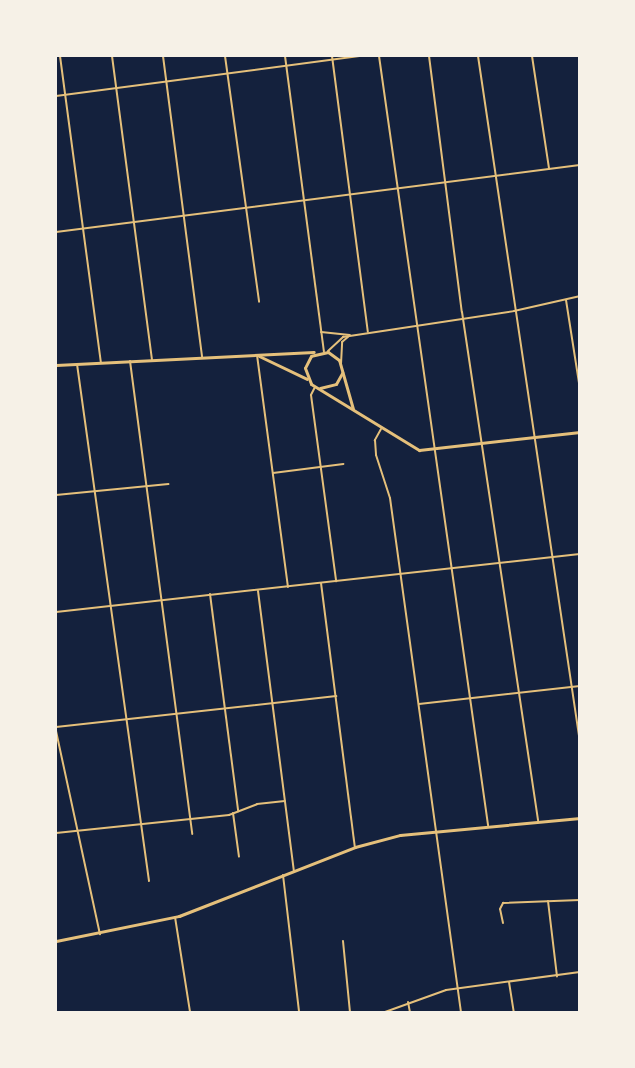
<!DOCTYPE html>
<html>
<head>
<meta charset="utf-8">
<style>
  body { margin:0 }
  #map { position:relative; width:635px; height:1068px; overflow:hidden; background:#14213d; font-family:"Nunito Sans",sans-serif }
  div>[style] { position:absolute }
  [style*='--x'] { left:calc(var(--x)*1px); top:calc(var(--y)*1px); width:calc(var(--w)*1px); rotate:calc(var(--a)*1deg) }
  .minor>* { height:2px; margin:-1px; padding:0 1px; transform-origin:1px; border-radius:1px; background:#e5c07b }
  .tertiary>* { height:2px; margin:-1px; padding:0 1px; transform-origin:1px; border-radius:1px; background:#e5c07b }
  .secondary>* { height:3px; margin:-1.5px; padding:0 1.5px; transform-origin:1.5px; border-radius:1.5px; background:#e5c07b }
  .primary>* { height:3px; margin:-1.5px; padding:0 1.5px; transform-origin:1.5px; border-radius:1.5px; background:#e5c07b }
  span { translate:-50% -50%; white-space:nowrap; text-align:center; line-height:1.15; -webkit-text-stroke:6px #f6f1e7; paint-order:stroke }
  .frame { position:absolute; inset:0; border:57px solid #f6f1e7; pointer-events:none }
</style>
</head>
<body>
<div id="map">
  <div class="minor">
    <i style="--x:60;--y:56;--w:309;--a:82.4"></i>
    <i style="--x:112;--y:56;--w:306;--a:82.5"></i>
    <i style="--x:163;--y:56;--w:304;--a:82.6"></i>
    <i style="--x:225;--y:56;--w:248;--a:82.1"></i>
    <i style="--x:332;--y:56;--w:278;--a:82.6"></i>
    <i style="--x:379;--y:56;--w:777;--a:81.93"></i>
    <i style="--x:429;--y:56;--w:258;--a:82.7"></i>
    <i style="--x:462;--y:312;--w:514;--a:81.49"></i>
    <i style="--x:478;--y:56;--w:695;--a:81.55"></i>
    <i style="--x:532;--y:56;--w:114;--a:81.4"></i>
    <i style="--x:56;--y:96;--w:306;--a:-7.5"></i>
    <i style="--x:56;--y:232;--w:528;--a:-7.29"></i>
    <i style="--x:566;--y:300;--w:90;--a:81.1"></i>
    <i style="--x:257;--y:355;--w:234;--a:82.4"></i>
    <i style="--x:130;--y:361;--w:477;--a:82.5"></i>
    <i style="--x:77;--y:364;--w:522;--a:82.07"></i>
    <i style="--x:315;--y:387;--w:9;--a:117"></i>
    <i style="--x:311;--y:395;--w:188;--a:82.3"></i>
    <i style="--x:273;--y:473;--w:71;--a:-7.3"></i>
    <i style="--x:56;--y:495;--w:113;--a:-5.6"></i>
    <i style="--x:321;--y:583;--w:266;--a:82.7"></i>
    <i style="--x:258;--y:591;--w:282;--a:82.7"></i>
    <i style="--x:210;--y:594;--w:219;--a:82.6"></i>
    <i style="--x:56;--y:612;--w:527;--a:-6.32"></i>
    <i style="--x:419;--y:704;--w:162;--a:-6.4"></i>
    <i style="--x:56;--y:727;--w:282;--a:-6.3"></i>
    <i style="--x:56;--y:731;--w:208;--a:77.8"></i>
    <i style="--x:233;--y:813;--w:44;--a:82.2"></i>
    <i style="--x:56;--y:833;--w:174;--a:-5.9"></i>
    <i style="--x:229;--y:815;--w:30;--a:-21"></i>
    <i style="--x:257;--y:804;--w:28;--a:-6"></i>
    <i style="--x:283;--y:875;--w:138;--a:83.3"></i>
    <i style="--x:548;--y:901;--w:76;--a:83.2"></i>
    <i style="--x:175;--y:917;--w:96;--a:81"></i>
    <i style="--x:503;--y:923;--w:14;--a:-102"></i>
    <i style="--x:500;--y:909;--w:7;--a:-63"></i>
    <i style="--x:503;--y:903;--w:77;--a:-2.2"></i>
    <i style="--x:343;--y:941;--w:71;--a:84.4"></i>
    <i style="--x:509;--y:982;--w:30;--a:81"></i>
    <i style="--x:408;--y:1002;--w:10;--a:79"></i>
  </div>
  <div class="tertiary">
    <i style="--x:285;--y:56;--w:298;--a:82.5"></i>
    <i style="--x:321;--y:332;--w:29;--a:6"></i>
    <i style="--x:328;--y:351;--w:21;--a:-43"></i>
    <i style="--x:343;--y:337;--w:173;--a:-8.6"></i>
    <i style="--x:514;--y:311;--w:68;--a:-12.8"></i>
    <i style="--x:341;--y:364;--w:22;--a:-87"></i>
    <i style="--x:342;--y:342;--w:8;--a:-40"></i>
    <i style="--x:381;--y:429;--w:13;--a:119"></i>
    <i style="--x:375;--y:440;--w:15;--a:86"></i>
    <i style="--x:376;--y:455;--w:45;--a:72"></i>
    <i style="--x:390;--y:498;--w:519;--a:82.14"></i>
    <i style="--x:385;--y:1012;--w:65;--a:-19.8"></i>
    <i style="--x:446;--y:990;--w:135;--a:-7.7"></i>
  </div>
  <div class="secondary">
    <i style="--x:56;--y:941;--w:126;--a:-11.5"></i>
    <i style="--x:179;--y:916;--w:189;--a:-21.4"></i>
    <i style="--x:355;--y:847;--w:47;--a:-14.9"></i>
    <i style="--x:400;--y:835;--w:181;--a:-5.4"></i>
  </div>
  <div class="primary">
    <i style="--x:259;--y:356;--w:53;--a:25.6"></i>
    <i style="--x:56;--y:365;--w:258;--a:-2.9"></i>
    <i style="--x:320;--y:388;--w:16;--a:-14"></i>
    <i style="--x:336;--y:384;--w:13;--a:-61"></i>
    <i style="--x:353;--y:409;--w:51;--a:-105.9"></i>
    <i style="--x:339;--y:360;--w:14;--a:-144"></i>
    <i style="--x:328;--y:352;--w:17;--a:167"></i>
    <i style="--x:311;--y:356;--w:13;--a:117"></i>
    <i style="--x:305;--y:368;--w:17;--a:69"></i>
    <i style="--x:311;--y:384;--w:127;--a:31.4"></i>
    <i style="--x:419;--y:450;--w:162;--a:-6.4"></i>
  </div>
  <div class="frame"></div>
</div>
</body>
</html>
